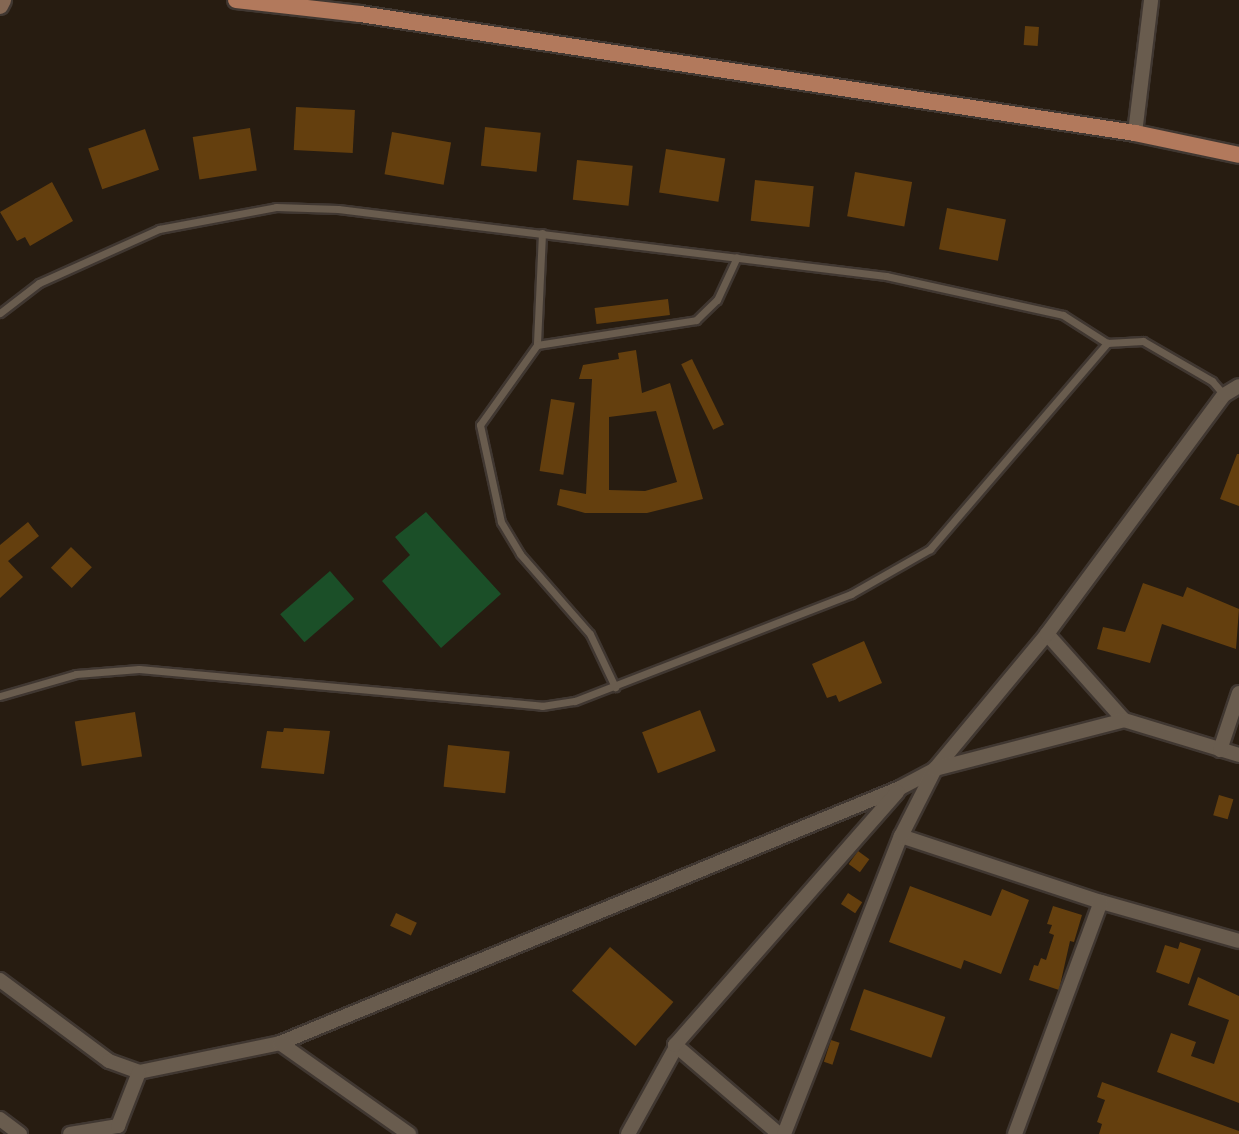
<!DOCTYPE html>
<html>
<head>
<meta charset="utf-8">
<style>
  body { margin:0 }
  #map { position:relative; width:1239px; height:1134px; overflow:hidden; background:#271c11; font-family:Jost,sans-serif }
  div>[style] { position:absolute }
  [style*='--x'] { left:calc(var(--x)*1px); top:calc(var(--y)*1px); width:calc(var(--w)*1px); rotate:calc(var(--a)*1deg) }
  .green>* { inset:0; background:#1b4f28; transform-origin:0 0 }
  .building>* { inset:0; background:#643f0e; transform-origin:0 0 }
  .roads { filter:drop-shadow(2px 0 #403731) drop-shadow(-2px 0 #403731) drop-shadow(0 2px #403731) drop-shadow(0 -2px #403731) }
  .service>* { height:7px; margin:-3.5px; padding:0 3.5px; transform-origin:3.5px; border-radius:3.5px; background:#695c4e }
  .minor>* { height:14px; margin:-7px; padding:0 7px; transform-origin:7px; border-radius:7px; background:#695c4e }
  .secondary>* { height:16px; margin:-8px; padding:0 8px; transform-origin:8px; border-radius:8px; background:#846753 }
  .trunk>* { height:16px; margin:-8px; padding:0 8px; transform-origin:8px; border-radius:8px; background:#b2795c }
  span { translate:-50% -50%; white-space:nowrap; text-align:center; line-height:1.15; -webkit-text-stroke:4.5px #1e1308; paint-order:stroke }
</style>
</head>
<body>
<div id="map">
  <div class="green">
    <i style="clip-path:polygon(426px 512px,501px 594px,441px 648px,382px 581px,410px 555px,395px 537px)"></i>
    <i style="left:330px;top:571px;width:37px;height:66px;rotate:49deg"></i>
  </div>
  <div class="building">
    <i style="left:1025px;top:26px;width:14px;height:19px;rotate:4deg"></i>
    <i style="left:296px;top:107px;width:59px;height:43px;rotate:3deg"></i>
    <i style="left:485px;top:127px;width:56px;height:39px;rotate:6deg"></i>
    <i style="left:250px;top:128px;width:43px;height:58px;rotate:81deg"></i>
    <i style="left:145px;top:129px;width:43px;height:60px;rotate:71deg"></i>
    <i style="left:392px;top:132px;width:60px;height:43px;rotate:10deg"></i>
    <i style="left:666px;top:149px;width:60px;height:44px;rotate:9deg"></i>
    <i style="left:577px;top:160px;width:56px;height:40px;rotate:6deg"></i>
    <i style="left:855px;top:172px;width:58px;height:45px;rotate:10deg"></i>
    <i style="left:755px;top:180px;width:59px;height:41px;rotate:6deg"></i>
    <i style="clip-path:polygon(52px 182px,73px 221px,30px 246px,25px 237px,17px 241px,0 212px)"></i>
    <i style="left:947px;top:208px;width:60px;height:42px;rotate:11deg"></i>
    <i style="left:668px;top:299px;width:16px;height:74px;rotate:83deg"></i>
    <i style="clip-path:polygon(evenodd,636px 350px,642px 393px,670px 383px,703px 499px,647px 513px,585px 513px,557px 505px,560px 489px,586px 494px,592px 379px,579px 379px,583px 365px,619px 359px,618px 353px,636px 350px,656px 411px,677px 482px,645px 491px,609px 490px,609px 417px,656px 411px)"></i>
    <i style="left:692px;top:359px;width:73px;height:12px;rotate:64deg"></i>
    <i style="left:551px;top:399px;width:24px;height:73px;rotate:9deg"></i>
    <i style="clip-path:polygon(1237px 454px,1239px 454px,1239px 506px,1220px 499px)"></i>
    <i style="clip-path:polygon(28px 522px,39px 536px,8px 561px,23px 577px,0 598px,0 545px)"></i>
    <i style="left:71px;top:547px;width:29px;height:29px;rotate:44deg"></i>
    <i style="clip-path:polygon(1143px 583px,1183px 597px,1187px 587px,1239px 609px,1236px 649px,1162px 624px,1150px 663px,1097px 649px,1103px 627px,1125px 632px)"></i>
    <i style="clip-path:polygon(864px 641px,882px 683px,839px 702px,836px 695px,827px 698px,812px 664px)"></i>
    <i style="left:700px;top:710px;width:44px;height:62px;rotate:69deg"></i>
    <i style="left:135px;top:712px;width:45px;height:61px;rotate:81deg"></i>
    <i style="clip-path:polygon(284px 728px,330px 731px,324px 774px,261px 768px,267px 731px,283px 732px)"></i>
    <i style="left:448px;top:745px;width:62px;height:42px;rotate:6deg"></i>
    <i style="left:1219px;top:795px;width:15px;height:21px;rotate:16deg"></i>
    <i style="left:858px;top:851px;width:14px;height:16px;rotate:36deg"></i>
    <i style="clip-path:polygon(910px 886px,991px 916px,1002px 889px,1029px 900px,1001px 974px,964px 960px,961px 969px,889px 942px)"></i>
    <i style="left:848px;top:893px;width:17px;height:13px;rotate:33deg"></i>
    <i style="clip-path:polygon(1053px 906px,1082px 915px,1074px 942px,1070px 941px,1059px 990px,1029px 980px,1034px 965px,1038px 966px,1041px 958px,1046px 960px,1054px 935px,1049px 933px,1052px 925px,1047px 924px)"></i>
    <i style="left:396px;top:913px;width:23px;height:14px;rotate:25deg"></i>
    <i style="clip-path:polygon(1180px 942px,1201px 949px,1189px 984px,1156px 972px,1165px 945px,1178px 949px)"></i>
    <i style="left:610px;top:947px;width:84px;height:58px;rotate:41deg"></i>
    <i style="clip-path:polygon(1198px 977px,1239px 996px,1239px 1103px,1157px 1072px,1171px 1033px,1196px 1042px,1191px 1056px,1214px 1064px,1229px 1020px,1188px 1005px)"></i>
    <i style="left:864px;top:989px;width:86px;height:43px;rotate:19deg"></i>
    <i style="left:831px;top:1040px;width:9px;height:23px;rotate:18deg"></i>
    <i style="clip-path:polygon(1102px 1082px,1239px 1131px,1239px 1134px,1099px 1134px,1102px 1124px,1097px 1122px,1105px 1100px,1097px 1097px)"></i>
  </div>
  <div class="roads">
    <div class="service">
      <i style="--x:542;--y:233;--w:112;--a:92.6"></i>
      <i style="--x:537;--y:345;--w:98;--a:125.5"></i>
      <i style="--x:480;--y:425;--w:99;--a:77.8"></i>
      <i style="--x:501;--y:522;--w:37;--a:59"></i>
      <i style="--x:520;--y:554;--w:106;--a:48.8"></i>
      <i style="--x:590;--y:634;--w:59;--a:64.7"></i>
      <i style="--x:0;--y:313;--w:49;--a:-37.6"></i>
      <i style="--x:39;--y:283;--w:132;--a:-24.2"></i>
      <i style="--x:159;--y:229;--w:119;--a:-10.6"></i>
      <i style="--x:276;--y:207;--w:62;--a:1.8"></i>
      <i style="--x:338;--y:209;--w:552;--a:6.97"></i>
      <i style="--x:886;--y:276;--w:181;--a:12.4"></i>
      <i style="--x:1063;--y:315;--w:52;--a:32.5"></i>
      <i style="--x:1107;--y:343;--w:36;--a:-3"></i>
      <i style="--x:1143;--y:341;--w:80;--a:30.1"></i>
      <i style="--x:1212;--y:381;--w:18;--a:49"></i>
      <i style="--x:537;--y:345;--w:161;--a:-8.9"></i>
      <i style="--x:696;--y:320;--w:29;--a:-44"></i>
      <i style="--x:717;--y:300;--w:47;--a:-65.1"></i>
      <i style="--x:0;--y:696;--w:79;--a:-16.1"></i>
      <i style="--x:76;--y:674;--w:63;--a:-4.5"></i>
      <i style="--x:139;--y:669;--w:405;--a:5.2"></i>
      <i style="--x:542;--y:706;--w:33;--a:-9"></i>
      <i style="--x:575;--y:701;--w:296;--a:-21.2"></i>
      <i style="--x:851;--y:594;--w:91;--a:-29.7"></i>
      <i style="--x:930;--y:549;--w:272;--a:-49.3"></i>
    </div>
    <div class="minor">
      <i style="--x:1135;--y:133;--w:134;--a:-83.1"></i>
      <i style="--x:1047;--y:634;--w:115;--a:48.2"></i>
      <i style="--x:1124;--y:720;--w:120;--a:16.9"></i>
      <i style="--x:1220;--y:750;--w:60;--a:-71.6"></i>
      <i style="--x:901;--y:836;--w:211;--a:18.3"></i>
      <i style="--x:1101;--y:902;--w:143;--a:15.8"></i>
      <i style="--x:0;--y:980;--w:136;--a:36.6"></i>
      <i style="--x:109;--y:1061;--w:32;--a:20"></i>
      <i style="--x:139;--y:1072;--w:144;--a:-11.6"></i>
      <i style="--x:280;--y:1043;--w:670;--a:-22.36"></i>
      <i style="--x:900;--y:788;--w:40;--a:-28"></i>
      <i style="--x:935;--y:769;--w:175;--a:-50.3"></i>
      <i style="--x:1047;--y:634;--w:297;--a:-53.5"></i>
      <i style="--x:1224;--y:395;--w:17;--a:-31"></i>
      <i style="--x:280;--y:1043;--w:158;--a:35.2"></i>
      <i style="--x:0;--y:1119;--w:25;--a:37"></i>
      <i style="--x:70;--y:1134;--w:49;--a:-9.5"></i>
      <i style="--x:118;--y:1126;--w:58;--a:-68.7"></i>
      <i style="--x:628;--y:1134;--w:99;--a:-61.1"></i>
      <i style="--x:779;--y:1134;--w:137;--a:-139.4"></i>
      <i style="--x:675;--y:1045;--w:337;--a:-48.7"></i>
      <i style="--x:784;--y:1134;--w:320;--a:-68.6"></i>
      <i style="--x:901;--y:836;--w:75;--a:-63.1"></i>
      <i style="--x:935;--y:769;--w:195;--a:-14.5"></i>
      <i style="--x:1015;--y:1134;--w:247;--a:-69.7"></i>
    </div>
    <div class="secondary">
      <i style="--x:0;--y:6;--w:7;--a:-63"></i>
    </div>
    <div class="trunk">
      <i style="--x:236;--y:0;--w:125;--a:6.4"></i>
      <i style="--x:360;--y:14;--w:784;--a:8.73"></i>
      <i style="--x:1135;--y:133;--w:106;--a:11.9"></i>
    </div>
  </div>
</div>
</body>
</html>
